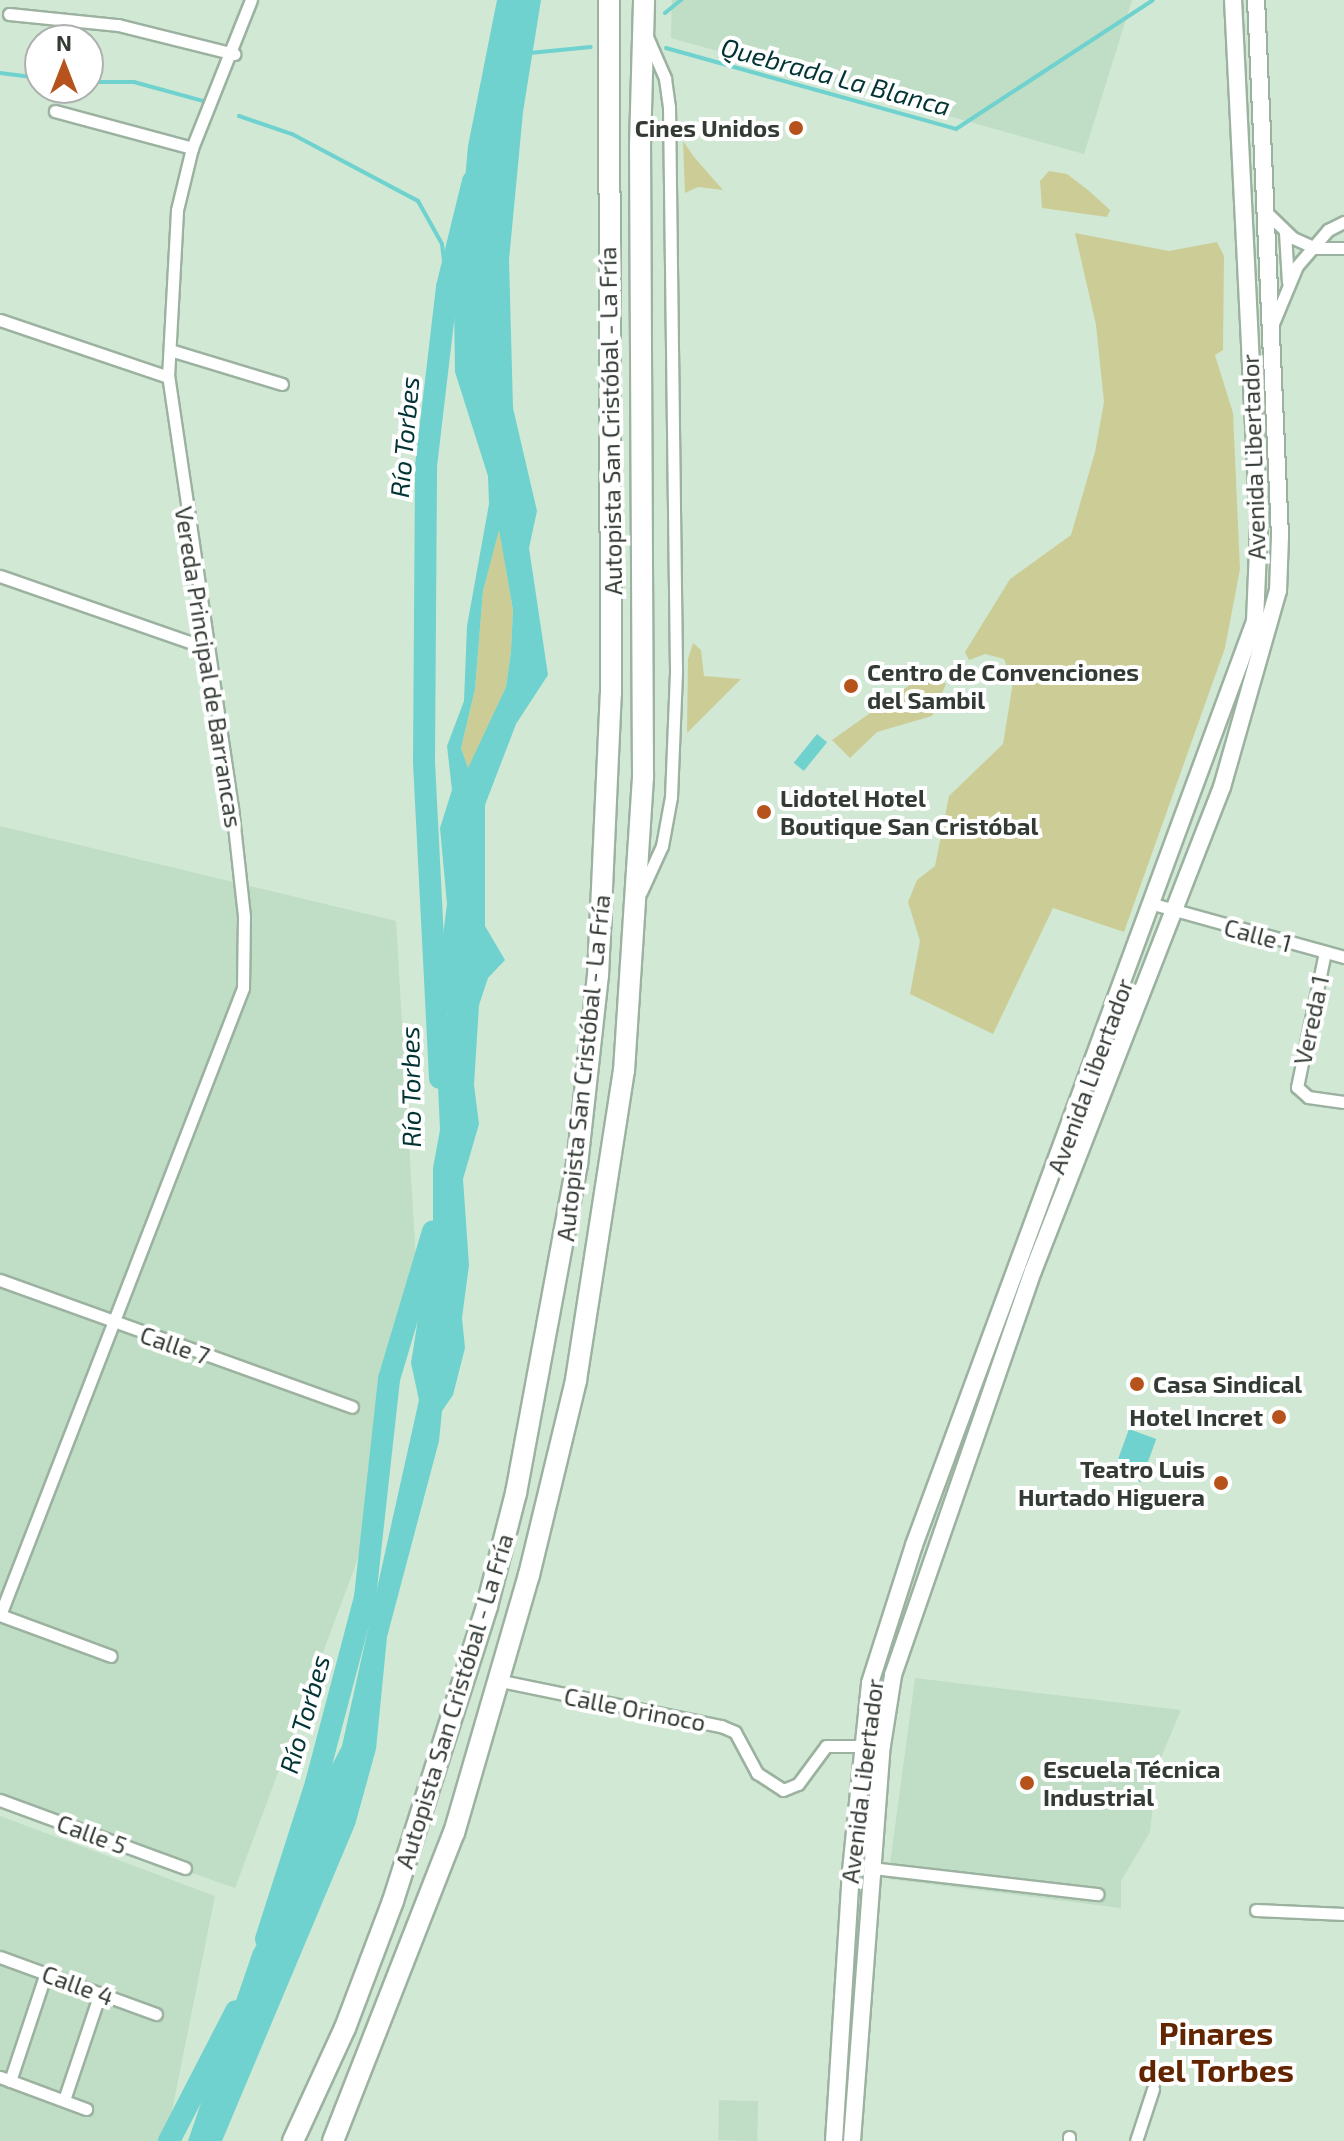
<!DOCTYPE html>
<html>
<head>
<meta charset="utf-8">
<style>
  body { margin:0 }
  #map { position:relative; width:1344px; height:2141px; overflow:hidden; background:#d1e8d5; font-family:"Exo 2",sans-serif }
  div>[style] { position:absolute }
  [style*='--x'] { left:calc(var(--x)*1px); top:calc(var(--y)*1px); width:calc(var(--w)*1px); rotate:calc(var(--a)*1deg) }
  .built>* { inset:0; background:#c0ddc5; transform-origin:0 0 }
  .green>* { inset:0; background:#cccd96 }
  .water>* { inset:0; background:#6fd2ce; transform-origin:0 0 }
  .stream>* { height:4px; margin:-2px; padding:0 2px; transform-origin:2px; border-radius:2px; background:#6fd2ce }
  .river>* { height:22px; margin:-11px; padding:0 11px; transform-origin:11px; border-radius:11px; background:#6fd2ce }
  .roads { filter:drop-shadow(2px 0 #9cb2a0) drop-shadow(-2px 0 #9cb2a0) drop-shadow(0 2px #9cb2a0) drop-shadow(0 -2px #9cb2a0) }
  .street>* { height:11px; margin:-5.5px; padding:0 5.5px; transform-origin:5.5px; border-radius:5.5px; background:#fff }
  .secondary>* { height:16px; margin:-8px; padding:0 8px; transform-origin:8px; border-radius:8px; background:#fff }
  .highway>* { height:20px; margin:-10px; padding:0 10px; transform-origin:10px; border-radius:10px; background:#fff }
  .dots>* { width:22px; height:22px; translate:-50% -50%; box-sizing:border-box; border:4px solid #fff; border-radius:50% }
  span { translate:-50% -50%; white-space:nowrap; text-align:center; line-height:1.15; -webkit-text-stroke:8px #fff; paint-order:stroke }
  .poi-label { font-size:24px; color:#333b34; font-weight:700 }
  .right { translate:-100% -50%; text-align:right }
  .left { translate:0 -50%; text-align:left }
  .street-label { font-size:24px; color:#333b34 }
  .water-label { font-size:26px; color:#023433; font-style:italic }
  .district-label { font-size:32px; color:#632500; font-weight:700 }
  .north { position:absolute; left:24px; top:24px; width:80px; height:80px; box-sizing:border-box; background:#fff; border:2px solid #adb1ae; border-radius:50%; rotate:0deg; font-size:22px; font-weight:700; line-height:32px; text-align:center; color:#333b34 }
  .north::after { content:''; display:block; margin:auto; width:28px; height:36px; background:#b6531c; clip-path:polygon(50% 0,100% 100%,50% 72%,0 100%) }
</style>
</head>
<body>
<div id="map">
  <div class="built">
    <i style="clip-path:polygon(672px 0,1132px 0,1084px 154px,671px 38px)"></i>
    <i style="clip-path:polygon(0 826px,396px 921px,417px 1279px,384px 1455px,356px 1564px,235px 1888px,0 1806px)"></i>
    <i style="clip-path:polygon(915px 1678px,1181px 1710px,1157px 1767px,1150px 1832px,1121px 1881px,1121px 1908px,888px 1879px)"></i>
    <i style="clip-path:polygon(0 1816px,215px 1896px,166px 2141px,0 2141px)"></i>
    <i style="left:758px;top:2101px;width:40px;height:39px;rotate:91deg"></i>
  </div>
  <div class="green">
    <i style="clip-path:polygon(683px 141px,694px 157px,723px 190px,698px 187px,685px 193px)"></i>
    <i style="clip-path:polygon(1049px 171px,1067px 174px,1088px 190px,1110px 210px,1107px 217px,1042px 208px,1040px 181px)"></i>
    <i style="clip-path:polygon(1075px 233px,1169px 251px,1217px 242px,1224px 256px,1223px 350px,1215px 355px,1233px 413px,1240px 569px,1225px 648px,1124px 932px,1053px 908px,993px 1034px,910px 994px,920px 941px,908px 902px,917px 880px,935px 866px,949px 796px,1003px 744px,1013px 682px,1004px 659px,985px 654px,969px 660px,965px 652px,1010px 579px,1071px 535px,1095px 452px,1104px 402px,1096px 325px)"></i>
    <i style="clip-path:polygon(499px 528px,513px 610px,511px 650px,506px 687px,468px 769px,461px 748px,475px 689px,483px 591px)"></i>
    <i style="clip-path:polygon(693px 643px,701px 650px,704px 676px,741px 679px,687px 733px,688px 659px)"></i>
    <i style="clip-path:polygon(931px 670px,946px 684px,932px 716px,877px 732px,850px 758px,832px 740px)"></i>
  </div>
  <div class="water">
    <i style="clip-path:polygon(evenodd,497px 0,541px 0,523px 112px,509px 260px,513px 408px,537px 511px,529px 548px,548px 675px,516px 724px,485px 805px,485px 926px,505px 960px,488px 978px,479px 1005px,474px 1085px,479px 1124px,463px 1179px,469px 1265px,462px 1318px,465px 1348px,453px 1395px,442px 1411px,439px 1441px,387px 1637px,376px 1749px,355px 1825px,222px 2141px,188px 2141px,253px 1951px,293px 1880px,312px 1803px,342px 1746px,419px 1400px,411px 1363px,433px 1225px,433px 1168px,440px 1130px,437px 1064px,448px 1017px,440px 960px,447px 904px,440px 828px,452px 790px,447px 746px,464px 701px,467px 626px,489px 504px,488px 476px,455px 372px,454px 303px,468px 146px,497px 0,499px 530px,513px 610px,511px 651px,506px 687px,468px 768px,461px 748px,475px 689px,483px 591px,499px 530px)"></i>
    <i style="left:817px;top:734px;width:13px;height:37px;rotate:39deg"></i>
    <i style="left:1129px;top:1429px;width:29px;height:46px;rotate:20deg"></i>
  </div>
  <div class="stream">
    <i style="--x:665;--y:13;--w:21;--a:-39"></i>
    <i style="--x:666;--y:48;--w:301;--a:15.6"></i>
    <i style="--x:956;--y:129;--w:235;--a:-33.2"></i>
    <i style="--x:530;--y:53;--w:61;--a:-5.6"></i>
    <i style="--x:0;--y:73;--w:40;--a:7.1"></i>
    <i style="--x:88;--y:82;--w:46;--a:0"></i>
    <i style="--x:134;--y:82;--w:76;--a:15.3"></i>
    <i style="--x:239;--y:116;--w:56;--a:18.8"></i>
    <i style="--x:292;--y:134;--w:143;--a:28"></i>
    <i style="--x:418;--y:201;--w:49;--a:60.8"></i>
    <i style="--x:442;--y:244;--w:43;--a:83.4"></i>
  </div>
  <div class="river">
    <i style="--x:440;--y:1078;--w:317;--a:-92.9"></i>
    <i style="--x:424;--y:761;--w:295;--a:-89.6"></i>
    <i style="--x:426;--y:466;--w:180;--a:-83.3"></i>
    <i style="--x:447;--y:287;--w:109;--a:-76.2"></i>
    <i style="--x:266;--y:1939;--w:164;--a:-72.2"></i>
    <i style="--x:316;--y:1783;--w:192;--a:-75.2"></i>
    <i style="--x:365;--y:1597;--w:219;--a:-83.7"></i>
    <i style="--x:389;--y:1379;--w:154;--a:-73.4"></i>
    <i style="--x:169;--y:2141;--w:146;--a:-62.7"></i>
  </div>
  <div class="roads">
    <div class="street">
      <i style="--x:9;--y:14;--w:110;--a:5.8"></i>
      <i style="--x:118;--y:25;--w:120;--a:14"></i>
      <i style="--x:55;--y:111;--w:142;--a:15.1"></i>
      <i style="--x:1266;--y:212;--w:37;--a:44"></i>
      <i style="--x:1293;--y:238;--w:24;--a:24"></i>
      <i style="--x:1315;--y:248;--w:29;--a:0"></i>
      <i style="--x:1285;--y:232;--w:50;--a:86.6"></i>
      <i style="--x:0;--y:320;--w:177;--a:18.7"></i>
      <i style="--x:1272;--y:326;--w:65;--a:-67.4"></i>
      <i style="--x:1297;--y:266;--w:48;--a:-49.3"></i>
      <i style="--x:1328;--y:230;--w:18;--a:-27"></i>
      <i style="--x:170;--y:350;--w:117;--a:16.9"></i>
      <i style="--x:0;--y:576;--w:219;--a:19.2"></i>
      <i style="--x:641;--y:892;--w:51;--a:-65.5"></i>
      <i style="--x:662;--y:846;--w:50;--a:-79.6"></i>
      <i style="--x:671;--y:797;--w:127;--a:-87.7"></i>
      <i style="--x:676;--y:670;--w:563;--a:-90.71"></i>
      <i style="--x:669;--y:107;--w:29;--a:-98"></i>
      <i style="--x:665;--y:78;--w:43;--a:-113.6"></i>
      <i style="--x:1153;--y:904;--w:198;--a:15.5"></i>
      <i style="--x:1325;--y:952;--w:138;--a:101.7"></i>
      <i style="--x:1297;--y:1087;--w:15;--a:42"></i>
      <i style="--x:1308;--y:1097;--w:36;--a:8"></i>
      <i style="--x:0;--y:1280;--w:374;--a:19.8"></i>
      <i style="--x:0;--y:1615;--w:672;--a:-68.82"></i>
      <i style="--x:243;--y:988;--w:72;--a:-89.2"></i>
      <i style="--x:244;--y:916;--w:109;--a:-96.3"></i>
      <i style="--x:232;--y:808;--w:436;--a:-98.4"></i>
      <i style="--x:168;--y:377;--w:167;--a:-86.9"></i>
      <i style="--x:177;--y:210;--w:64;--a:-76.4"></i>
      <i style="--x:192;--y:148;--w:159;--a:-68.3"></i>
      <i style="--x:0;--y:1615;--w:118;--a:20.3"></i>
      <i style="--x:501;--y:1681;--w:225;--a:11.6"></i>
      <i style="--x:721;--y:1726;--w:15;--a:23"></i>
      <i style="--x:735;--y:1732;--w:47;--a:61.8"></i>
      <i style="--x:757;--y:1773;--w:31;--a:33"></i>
      <i style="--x:783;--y:1790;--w:16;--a:-22"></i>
      <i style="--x:798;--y:1784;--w:47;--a:-53.6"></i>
      <i style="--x:826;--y:1746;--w:36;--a:0"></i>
      <i style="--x:0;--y:1800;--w:197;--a:20.2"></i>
      <i style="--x:872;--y:1868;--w:227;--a:6.6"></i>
      <i style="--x:1256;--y:1910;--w:88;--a:2.6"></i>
      <i style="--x:0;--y:1957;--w:166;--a:20.1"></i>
      <i style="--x:0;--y:2077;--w:92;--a:20.4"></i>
      <i style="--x:10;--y:2081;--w:114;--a:-71.6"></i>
      <i style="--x:64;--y:2100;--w:113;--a:-71.4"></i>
      <i style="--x:1069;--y:2141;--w:4;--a:-90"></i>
      <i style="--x:1136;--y:2141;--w:55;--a:-71.9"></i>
    </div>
    <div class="secondary">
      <i style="--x:834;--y:2141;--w:271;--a:-86.4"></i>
      <i style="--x:851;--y:1871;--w:189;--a:-84.2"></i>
      <i style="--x:870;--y:1683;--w:145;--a:-72.3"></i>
      <i style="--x:914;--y:1545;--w:985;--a:-69.74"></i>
      <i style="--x:1255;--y:621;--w:94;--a:-87.6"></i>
      <i style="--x:1259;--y:527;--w:528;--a:-92.82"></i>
      <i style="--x:852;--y:2141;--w:390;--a:-85.7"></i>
      <i style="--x:881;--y:1752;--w:78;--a:-81.1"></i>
      <i style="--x:893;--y:1675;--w:428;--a:-70.9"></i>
      <i style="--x:1033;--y:1271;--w:520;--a:-68.67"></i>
      <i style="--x:1222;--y:787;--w:204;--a:-74.1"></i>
      <i style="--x:1278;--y:591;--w:55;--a:-87.9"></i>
      <i style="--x:1280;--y:536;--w:537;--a:-92.56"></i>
    </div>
    <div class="highway">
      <i style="--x:293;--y:2141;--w:124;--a:-65.3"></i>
      <i style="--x:345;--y:2028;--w:136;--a:-69.3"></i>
      <i style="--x:393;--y:1901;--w:310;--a:-72.3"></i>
      <i style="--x:487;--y:1606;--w:117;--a:-75.6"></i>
      <i style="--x:516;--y:1493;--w:334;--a:-79.5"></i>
      <i style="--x:577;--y:1165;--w:190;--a:-83.7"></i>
      <i style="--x:598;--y:976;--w:282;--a:-87.4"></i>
      <i style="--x:611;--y:694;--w:694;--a:-90.17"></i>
      <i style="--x:333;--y:2141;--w:331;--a:-68.6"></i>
      <i style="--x:454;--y:1833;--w:269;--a:-73.8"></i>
      <i style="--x:529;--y:1575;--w:201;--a:-76.4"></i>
      <i style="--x:576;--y:1380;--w:313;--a:-81.2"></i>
      <i style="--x:624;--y:1071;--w:295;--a:-86.3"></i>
      <i style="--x:643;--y:777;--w:631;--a:-90.27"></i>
      <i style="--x:640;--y:146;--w:146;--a:-88.4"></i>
    </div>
  </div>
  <div class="dots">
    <i style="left:796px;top:128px;background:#b6531c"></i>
    <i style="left:851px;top:686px;background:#b6531c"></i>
    <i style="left:764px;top:812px;background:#b6531c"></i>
    <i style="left:1137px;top:1384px;background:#b6531c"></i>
    <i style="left:1279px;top:1417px;background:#b6531c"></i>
    <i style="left:1221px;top:1483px;background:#b6531c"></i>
    <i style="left:1027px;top:1783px;background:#b6531c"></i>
  </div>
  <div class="poi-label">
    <span class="right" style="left:780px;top:128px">Cines Unidos</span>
    <span class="left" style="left:867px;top:686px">Centro de Convenciones<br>del Sambil</span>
    <span class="left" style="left:780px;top:812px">Lidotel Hotel<br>Boutique San Cristóbal</span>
    <span class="left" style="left:1153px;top:1384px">Casa Sindical</span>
    <span class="right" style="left:1263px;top:1417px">Hotel Incret</span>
    <span class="right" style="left:1205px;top:1483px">Teatro Luis<br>Hurtado Higuera</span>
    <span class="left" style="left:1043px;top:1783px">Escuela Técnica<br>Industrial</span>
  </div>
  <div class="street-label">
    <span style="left:610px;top:421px;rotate:-91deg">Autopista San Cristóbal - La Fría</span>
    <span style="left:1253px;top:457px;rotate:-92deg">Avenida Libertador</span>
    <span style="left:209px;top:667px;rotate:81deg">Vereda Principal de Barrancas</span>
    <span style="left:1258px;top:935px;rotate:15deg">Calle 1</span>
    <span style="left:1311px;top:1020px;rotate:-78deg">Vereda 1</span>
    <span style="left:583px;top:1068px;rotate:-84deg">Autopista San Cristóbal - La Fría</span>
    <span style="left:1090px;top:1076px;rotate:-70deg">Avenida Libertador</span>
    <span style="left:175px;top:1345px;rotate:19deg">Calle 7</span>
    <span style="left:454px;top:1701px;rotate:-73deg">Autopista San Cristóbal - La Fría</span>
    <span style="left:635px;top:1709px;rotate:11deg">Calle Orinoco</span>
    <span style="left:862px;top:1781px;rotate:-83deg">Avenida Libertador</span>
    <span style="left:92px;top:1834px;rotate:20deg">Calle 5</span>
    <span style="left:78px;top:1985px;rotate:20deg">Calle 4</span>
  </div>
  <div class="water-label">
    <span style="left:836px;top:76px;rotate:15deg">Quebrada La Blanca</span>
    <span style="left:404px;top:437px;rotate:-85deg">Río Torbes</span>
    <span style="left:410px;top:1087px;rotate:-91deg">Río Torbes</span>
    <span style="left:304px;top:1714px;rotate:-74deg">Río Torbes</span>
  </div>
  <div class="district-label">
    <span style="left:1216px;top:2051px">Pinares<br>del Torbes</span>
  </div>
  <div class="north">N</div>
</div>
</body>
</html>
